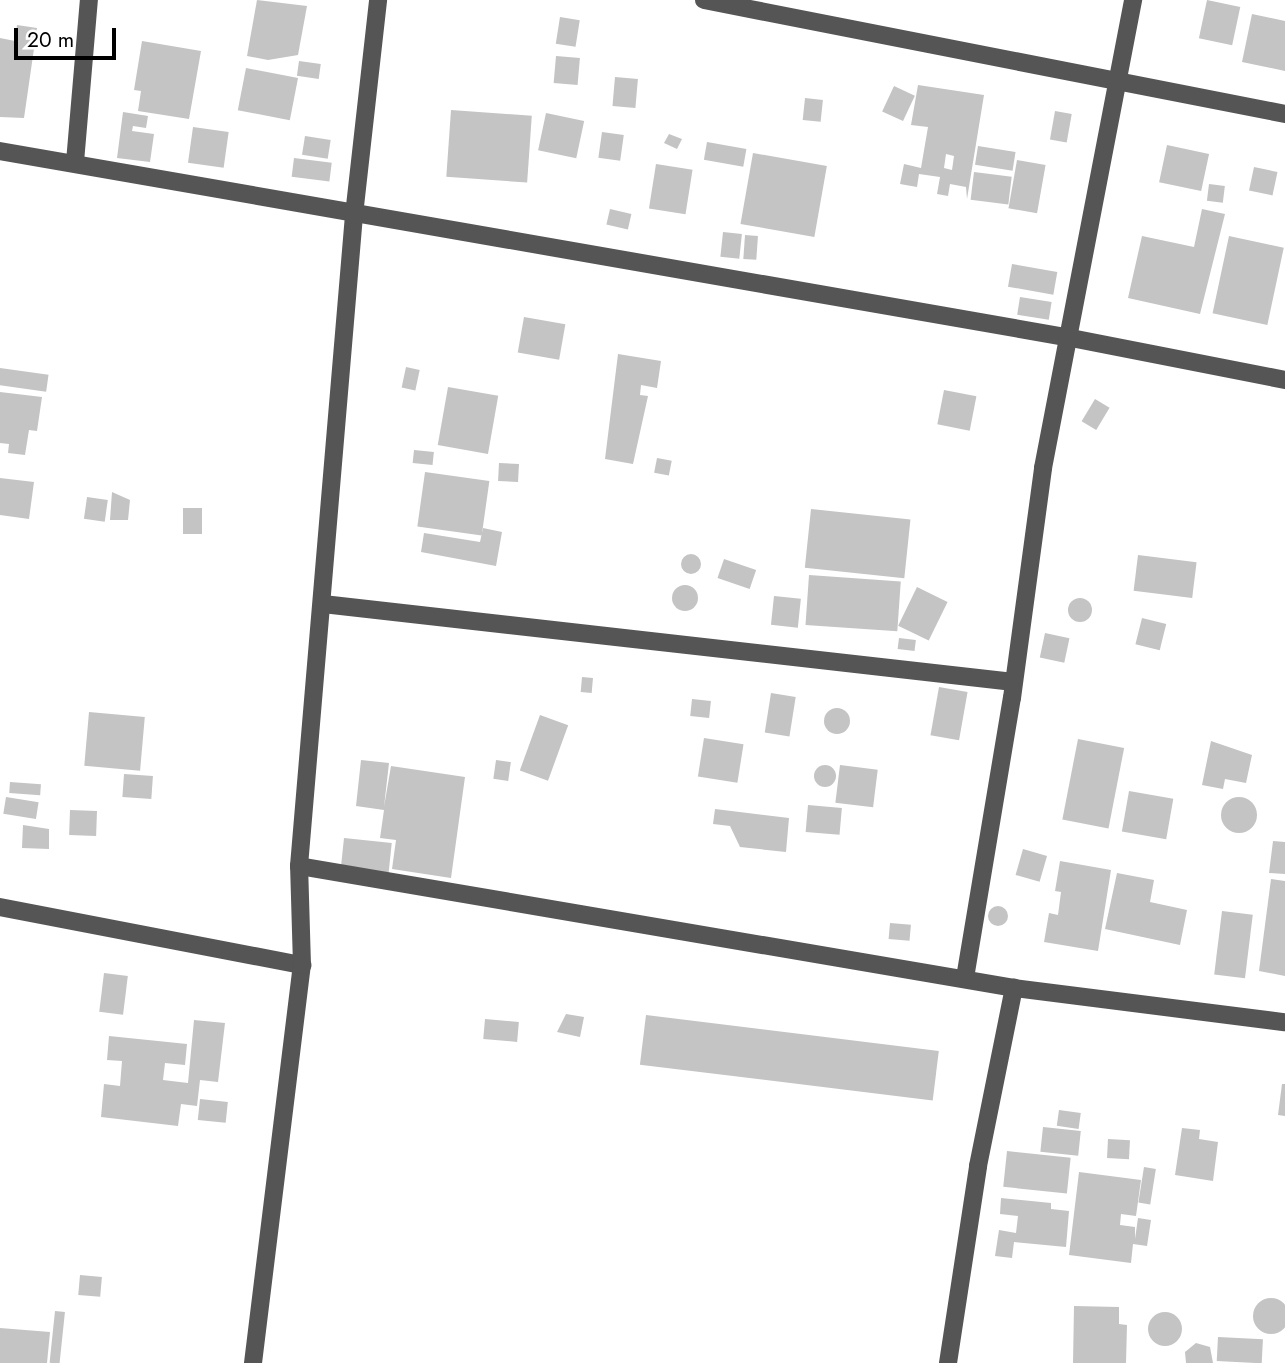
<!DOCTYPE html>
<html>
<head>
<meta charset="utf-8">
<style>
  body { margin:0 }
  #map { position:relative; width:1285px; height:1363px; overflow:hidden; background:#fff; font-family:Jost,sans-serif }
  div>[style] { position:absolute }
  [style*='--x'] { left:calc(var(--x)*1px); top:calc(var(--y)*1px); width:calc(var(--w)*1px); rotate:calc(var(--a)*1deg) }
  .building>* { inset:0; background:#c4c4c4; transform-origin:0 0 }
  .round { border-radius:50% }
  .minor>* { height:18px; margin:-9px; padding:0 9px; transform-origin:9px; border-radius:9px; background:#555 }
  span { translate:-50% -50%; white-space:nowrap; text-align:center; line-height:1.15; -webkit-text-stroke:7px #fff; paint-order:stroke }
  .scale { position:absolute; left:14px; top:28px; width:102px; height:32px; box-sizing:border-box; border:4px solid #000; border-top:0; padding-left:9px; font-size:21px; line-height:24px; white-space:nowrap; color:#000; -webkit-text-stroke:5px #fff; paint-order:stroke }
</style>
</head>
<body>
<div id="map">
  <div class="building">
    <i style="clip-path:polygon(257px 0,307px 6px,298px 55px,268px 60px,247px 56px)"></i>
    <i style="left:1207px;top:0;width:34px;height:39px;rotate:12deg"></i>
    <i style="clip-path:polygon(1252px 14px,1285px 21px,1285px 71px,1242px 62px)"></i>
    <i style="left:560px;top:17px;width:20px;height:27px;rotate:9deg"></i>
    <i style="clip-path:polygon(17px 25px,37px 28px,24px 118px,0 117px,0 38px,15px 41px)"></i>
    <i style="clip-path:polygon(142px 41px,201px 51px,189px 119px,138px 111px,141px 91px,134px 90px)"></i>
    <i style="left:556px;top:56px;width:24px;height:27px;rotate:5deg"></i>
    <i style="left:299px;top:61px;width:22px;height:15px;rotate:8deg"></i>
    <i style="left:246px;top:68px;width:53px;height:43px;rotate:11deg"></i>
    <i style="left:615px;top:77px;width:23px;height:29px;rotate:5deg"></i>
    <i style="clip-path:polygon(evenodd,918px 85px,984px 95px,967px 199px,966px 187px,950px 184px,948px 196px,937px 194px,940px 177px,919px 174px,917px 187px,900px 184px,904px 164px,921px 168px,928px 127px,911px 125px,918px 85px,946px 154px,954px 156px,952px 170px,944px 168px,946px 154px)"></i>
    <i style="left:894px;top:86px;width:23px;height:28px;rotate:25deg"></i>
    <i style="left:805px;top:98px;width:18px;height:22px;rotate:6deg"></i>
    <i style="left:451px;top:110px;width:81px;height:67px;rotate:4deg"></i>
    <i style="left:1055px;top:111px;width:17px;height:29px;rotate:10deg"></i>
    <i style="clip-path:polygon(123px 112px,148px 116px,146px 128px,133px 126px,132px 131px,154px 134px,150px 162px,117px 158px)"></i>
    <i style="left:546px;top:113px;width:39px;height:38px;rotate:12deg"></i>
    <i style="left:193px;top:127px;width:36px;height:36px;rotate:8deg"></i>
    <i style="left:602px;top:132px;width:22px;height:26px;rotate:8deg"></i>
    <i style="clip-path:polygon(669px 134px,682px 139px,677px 149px,664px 143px)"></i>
    <i style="left:305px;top:136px;width:26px;height:19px;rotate:9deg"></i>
    <i style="left:707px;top:142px;width:40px;height:18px;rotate:10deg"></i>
    <i style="left:1167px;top:145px;width:43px;height:38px;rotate:12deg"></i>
    <i style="left:978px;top:146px;width:38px;height:19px;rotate:9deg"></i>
    <i style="left:753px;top:153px;width:75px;height:72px;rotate:10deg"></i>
    <i style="left:294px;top:158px;width:38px;height:19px;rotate:7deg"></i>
    <i style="left:1017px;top:160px;width:29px;height:49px;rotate:10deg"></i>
    <i style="left:656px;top:164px;width:37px;height:45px;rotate:9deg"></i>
    <i style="left:1254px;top:167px;width:24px;height:24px;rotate:12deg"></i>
    <i style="left:974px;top:172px;width:38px;height:28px;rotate:7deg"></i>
    <i style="left:1209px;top:184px;width:16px;height:17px;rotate:7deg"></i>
    <i style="left:610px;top:209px;width:22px;height:16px;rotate:13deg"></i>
    <i style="clip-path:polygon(1202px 209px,1225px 214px,1200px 314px,1128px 298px,1142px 236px,1194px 247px)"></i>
    <i style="left:723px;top:232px;width:19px;height:25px;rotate:6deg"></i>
    <i style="left:745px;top:235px;width:13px;height:24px;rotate:4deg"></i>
    <i style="left:1229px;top:236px;width:56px;height:79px;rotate:12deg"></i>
    <i style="left:1012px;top:264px;width:46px;height:23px;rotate:10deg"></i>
    <i style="left:1020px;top:297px;width:32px;height:18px;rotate:9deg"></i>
    <i style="left:524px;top:317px;width:42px;height:36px;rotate:10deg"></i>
    <i style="clip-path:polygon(618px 354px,661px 361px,657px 388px,641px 385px,640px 395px,648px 396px,633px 464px,605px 459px)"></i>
    <i style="left:406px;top:367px;width:14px;height:21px;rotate:12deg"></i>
    <i style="left:0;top:368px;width:49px;height:17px;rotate:8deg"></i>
    <i style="left:448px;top:387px;width:51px;height:59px;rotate:10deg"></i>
    <i style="left:944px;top:390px;width:33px;height:35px;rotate:11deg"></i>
    <i style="clip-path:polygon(0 392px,42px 397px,37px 431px,29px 430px,25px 455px,8px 453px,9px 444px,0 443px)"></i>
    <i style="left:1095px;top:399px;width:17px;height:26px;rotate:31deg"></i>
    <i style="left:414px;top:450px;width:20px;height:13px;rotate:6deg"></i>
    <i style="left:657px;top:458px;width:15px;height:15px;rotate:11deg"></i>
    <i style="left:499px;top:463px;width:20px;height:18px;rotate:3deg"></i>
    <i style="left:425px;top:472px;width:65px;height:55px;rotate:8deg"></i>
    <i style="clip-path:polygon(0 478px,34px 482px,29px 519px,0 515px)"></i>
    <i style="clip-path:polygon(112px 492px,130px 500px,128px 520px,110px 520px)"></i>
    <i style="left:87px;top:497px;width:21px;height:22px;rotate:8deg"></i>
    <i style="left:183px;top:508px;width:19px;height:26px"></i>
    <i style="left:811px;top:509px;width:100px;height:59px;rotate:6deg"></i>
    <i style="clip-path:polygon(483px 528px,502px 532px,496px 566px,421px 552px,424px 533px,480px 542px)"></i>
    <i class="round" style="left:681px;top:554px;width:20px;height:20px"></i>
    <i style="left:1138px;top:555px;width:59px;height:36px;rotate:7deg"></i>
    <i style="left:724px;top:559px;width:34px;height:20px;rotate:19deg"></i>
    <i style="left:809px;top:575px;width:92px;height:50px;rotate:4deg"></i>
    <i class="round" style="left:672px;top:585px;width:26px;height:26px"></i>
    <i style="left:917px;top:587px;width:34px;height:43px;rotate:26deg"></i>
    <i style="left:774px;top:596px;width:27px;height:29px;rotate:6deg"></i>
    <i class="round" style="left:1068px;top:598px;width:24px;height:24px"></i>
    <i style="left:1142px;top:618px;width:25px;height:27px;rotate:14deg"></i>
    <i style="left:1045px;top:633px;width:25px;height:25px;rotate:12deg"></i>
    <i style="left:899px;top:638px;width:17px;height:11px;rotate:7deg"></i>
    <i style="left:582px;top:677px;width:11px;height:15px;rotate:5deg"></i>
    <i style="left:939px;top:687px;width:29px;height:49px;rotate:10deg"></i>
    <i style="left:771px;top:693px;width:25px;height:40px;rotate:9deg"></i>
    <i style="left:692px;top:699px;width:19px;height:17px;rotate:6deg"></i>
    <i class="round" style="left:824px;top:708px;width:26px;height:26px"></i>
    <i style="left:89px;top:712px;width:56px;height:54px;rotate:5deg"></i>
    <i style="left:540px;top:715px;width:30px;height:59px;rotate:20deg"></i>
    <i style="left:704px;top:738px;width:40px;height:39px;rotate:9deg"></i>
    <i style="left:1078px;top:739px;width:47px;height:82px;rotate:11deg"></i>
    <i style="clip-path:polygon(1211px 741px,1252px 755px,1246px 783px,1225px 779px,1223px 789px,1202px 785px)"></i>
    <i style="clip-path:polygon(361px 760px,389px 763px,384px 807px,391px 766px,465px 777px,451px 878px,392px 869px,396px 840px,380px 838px,384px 810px,356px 806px)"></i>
    <i style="left:496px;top:760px;width:15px;height:19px;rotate:8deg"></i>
    <i class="round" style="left:814px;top:765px;width:22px;height:22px"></i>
    <i style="left:840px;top:765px;width:38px;height:38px;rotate:7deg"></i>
    <i style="left:124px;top:774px;width:29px;height:23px;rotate:4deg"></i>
    <i style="left:10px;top:782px;width:31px;height:11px;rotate:4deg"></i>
    <i style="left:1129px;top:791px;width:45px;height:41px;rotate:10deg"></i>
    <i class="round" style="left:1221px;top:797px;width:36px;height:36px"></i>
    <i style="left:6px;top:797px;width:33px;height:17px;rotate:9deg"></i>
    <i style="left:808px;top:805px;width:34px;height:27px;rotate:5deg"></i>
    <i style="clip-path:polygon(715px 809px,789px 818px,786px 852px,740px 847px,730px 826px,713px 824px)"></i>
    <i style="left:70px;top:810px;width:27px;height:25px;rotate:2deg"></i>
    <i style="clip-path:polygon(23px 825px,49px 829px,49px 849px,22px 848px)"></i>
    <i style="left:344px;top:838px;width:48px;height:35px;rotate:6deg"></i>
    <i style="clip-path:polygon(1273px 841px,1285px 842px,1285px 874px,1269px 873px)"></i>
    <i style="left:1023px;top:849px;width:25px;height:27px;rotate:16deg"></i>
    <i style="clip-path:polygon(1060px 861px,1111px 870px,1098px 951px,1044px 942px,1049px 913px,1058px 915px,1061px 892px,1055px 891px)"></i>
    <i style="clip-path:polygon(1117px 873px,1154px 880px,1150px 902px,1187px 910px,1180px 945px,1105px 929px)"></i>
    <i style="clip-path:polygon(1271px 879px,1285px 881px,1285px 976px,1259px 971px)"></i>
    <i class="round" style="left:988px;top:906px;width:20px;height:20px"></i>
    <i style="left:1222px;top:911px;width:31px;height:64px;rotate:7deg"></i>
    <i style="left:890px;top:923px;width:21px;height:16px;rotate:5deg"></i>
    <i style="left:104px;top:973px;width:24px;height:39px;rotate:7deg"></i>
    <i style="clip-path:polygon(566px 1014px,584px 1017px,580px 1037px,557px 1032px)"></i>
    <i style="left:646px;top:1015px;width:295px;height:50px;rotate:7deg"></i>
    <i style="left:485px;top:1019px;width:34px;height:20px;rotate:5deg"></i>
    <i style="clip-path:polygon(194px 1020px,225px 1023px,218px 1082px,200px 1080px,197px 1106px,181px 1104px,178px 1126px,101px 1117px,104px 1084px,120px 1086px,122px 1061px,107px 1060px,109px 1036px,187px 1044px,185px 1065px,165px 1063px,163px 1080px,188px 1083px)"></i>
    <i style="clip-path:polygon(1282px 1084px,1285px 1084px,1285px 1116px,1278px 1115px)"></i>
    <i style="left:200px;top:1099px;width:28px;height:21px;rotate:6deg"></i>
    <i style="left:1059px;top:1110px;width:22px;height:16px;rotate:8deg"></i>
    <i style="left:1043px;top:1127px;width:38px;height:25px;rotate:6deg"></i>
    <i style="clip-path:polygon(1182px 1128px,1200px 1130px,1199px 1139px,1218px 1142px,1213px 1181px,1175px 1175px)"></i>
    <i style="left:1108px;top:1139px;width:22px;height:19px;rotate:3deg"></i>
    <i style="left:1007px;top:1151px;width:64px;height:36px;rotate:6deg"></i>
    <i style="left:1144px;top:1167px;width:12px;height:36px;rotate:9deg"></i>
    <i style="clip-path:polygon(1079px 1172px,1141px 1180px,1136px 1216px,1121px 1214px,1120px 1225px,1135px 1227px,1135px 1239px,1138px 1218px,1151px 1220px,1147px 1246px,1133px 1244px,1131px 1263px,1069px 1255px)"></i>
    <i style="clip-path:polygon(1001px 1198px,1051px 1203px,1051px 1209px,1069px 1211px,1066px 1247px,1014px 1242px,1012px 1258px,995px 1256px,999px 1230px,1016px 1233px,1018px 1216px,1000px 1214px)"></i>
    <i style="left:80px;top:1275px;width:22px;height:20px;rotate:5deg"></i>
    <i class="round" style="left:1253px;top:1298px;width:36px;height:36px"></i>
    <i style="clip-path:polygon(1074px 1306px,1119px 1307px,1119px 1324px,1127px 1325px,1126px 1363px,1073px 1363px)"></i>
    <i style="left:55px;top:1311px;width:10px;height:52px;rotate:6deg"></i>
    <i class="round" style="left:1148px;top:1312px;width:34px;height:34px"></i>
    <i style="clip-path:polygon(0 1328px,50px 1332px,47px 1363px,0 1363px)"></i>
    <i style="left:1218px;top:1337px;width:45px;height:24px;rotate:3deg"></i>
    <i style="clip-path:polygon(1196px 1343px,1210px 1347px,1213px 1363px,1186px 1363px,1185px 1352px)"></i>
  </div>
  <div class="minor">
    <i style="--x:704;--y:0;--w:592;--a:11.1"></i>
    <i style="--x:0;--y:151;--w:1082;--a:9.9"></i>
    <i style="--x:1066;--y:337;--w:223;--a:11.1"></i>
    <i style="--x:75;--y:162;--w:163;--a:-85.1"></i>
    <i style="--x:323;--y:604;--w:695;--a:6.44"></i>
    <i style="--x:299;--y:866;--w:725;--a:9.68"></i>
    <i style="--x:1014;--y:988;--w:273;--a:7.2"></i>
    <i style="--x:0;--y:907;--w:308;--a:10.9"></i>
    <i style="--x:965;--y:978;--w:284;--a:-80.5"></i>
    <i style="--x:1012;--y:698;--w:232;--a:-82.3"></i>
    <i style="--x:1043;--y:468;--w:477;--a:-79.1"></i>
    <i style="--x:253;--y:1363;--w:401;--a:-83"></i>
    <i style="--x:302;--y:965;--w:99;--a:-91.7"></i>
    <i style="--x:299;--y:866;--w:653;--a:-85.17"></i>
    <i style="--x:354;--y:215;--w:216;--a:-83.6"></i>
    <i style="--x:948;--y:1363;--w:199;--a:-81.3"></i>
    <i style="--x:978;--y:1166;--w:182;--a:-78.6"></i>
  </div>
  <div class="scale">20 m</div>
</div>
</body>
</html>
